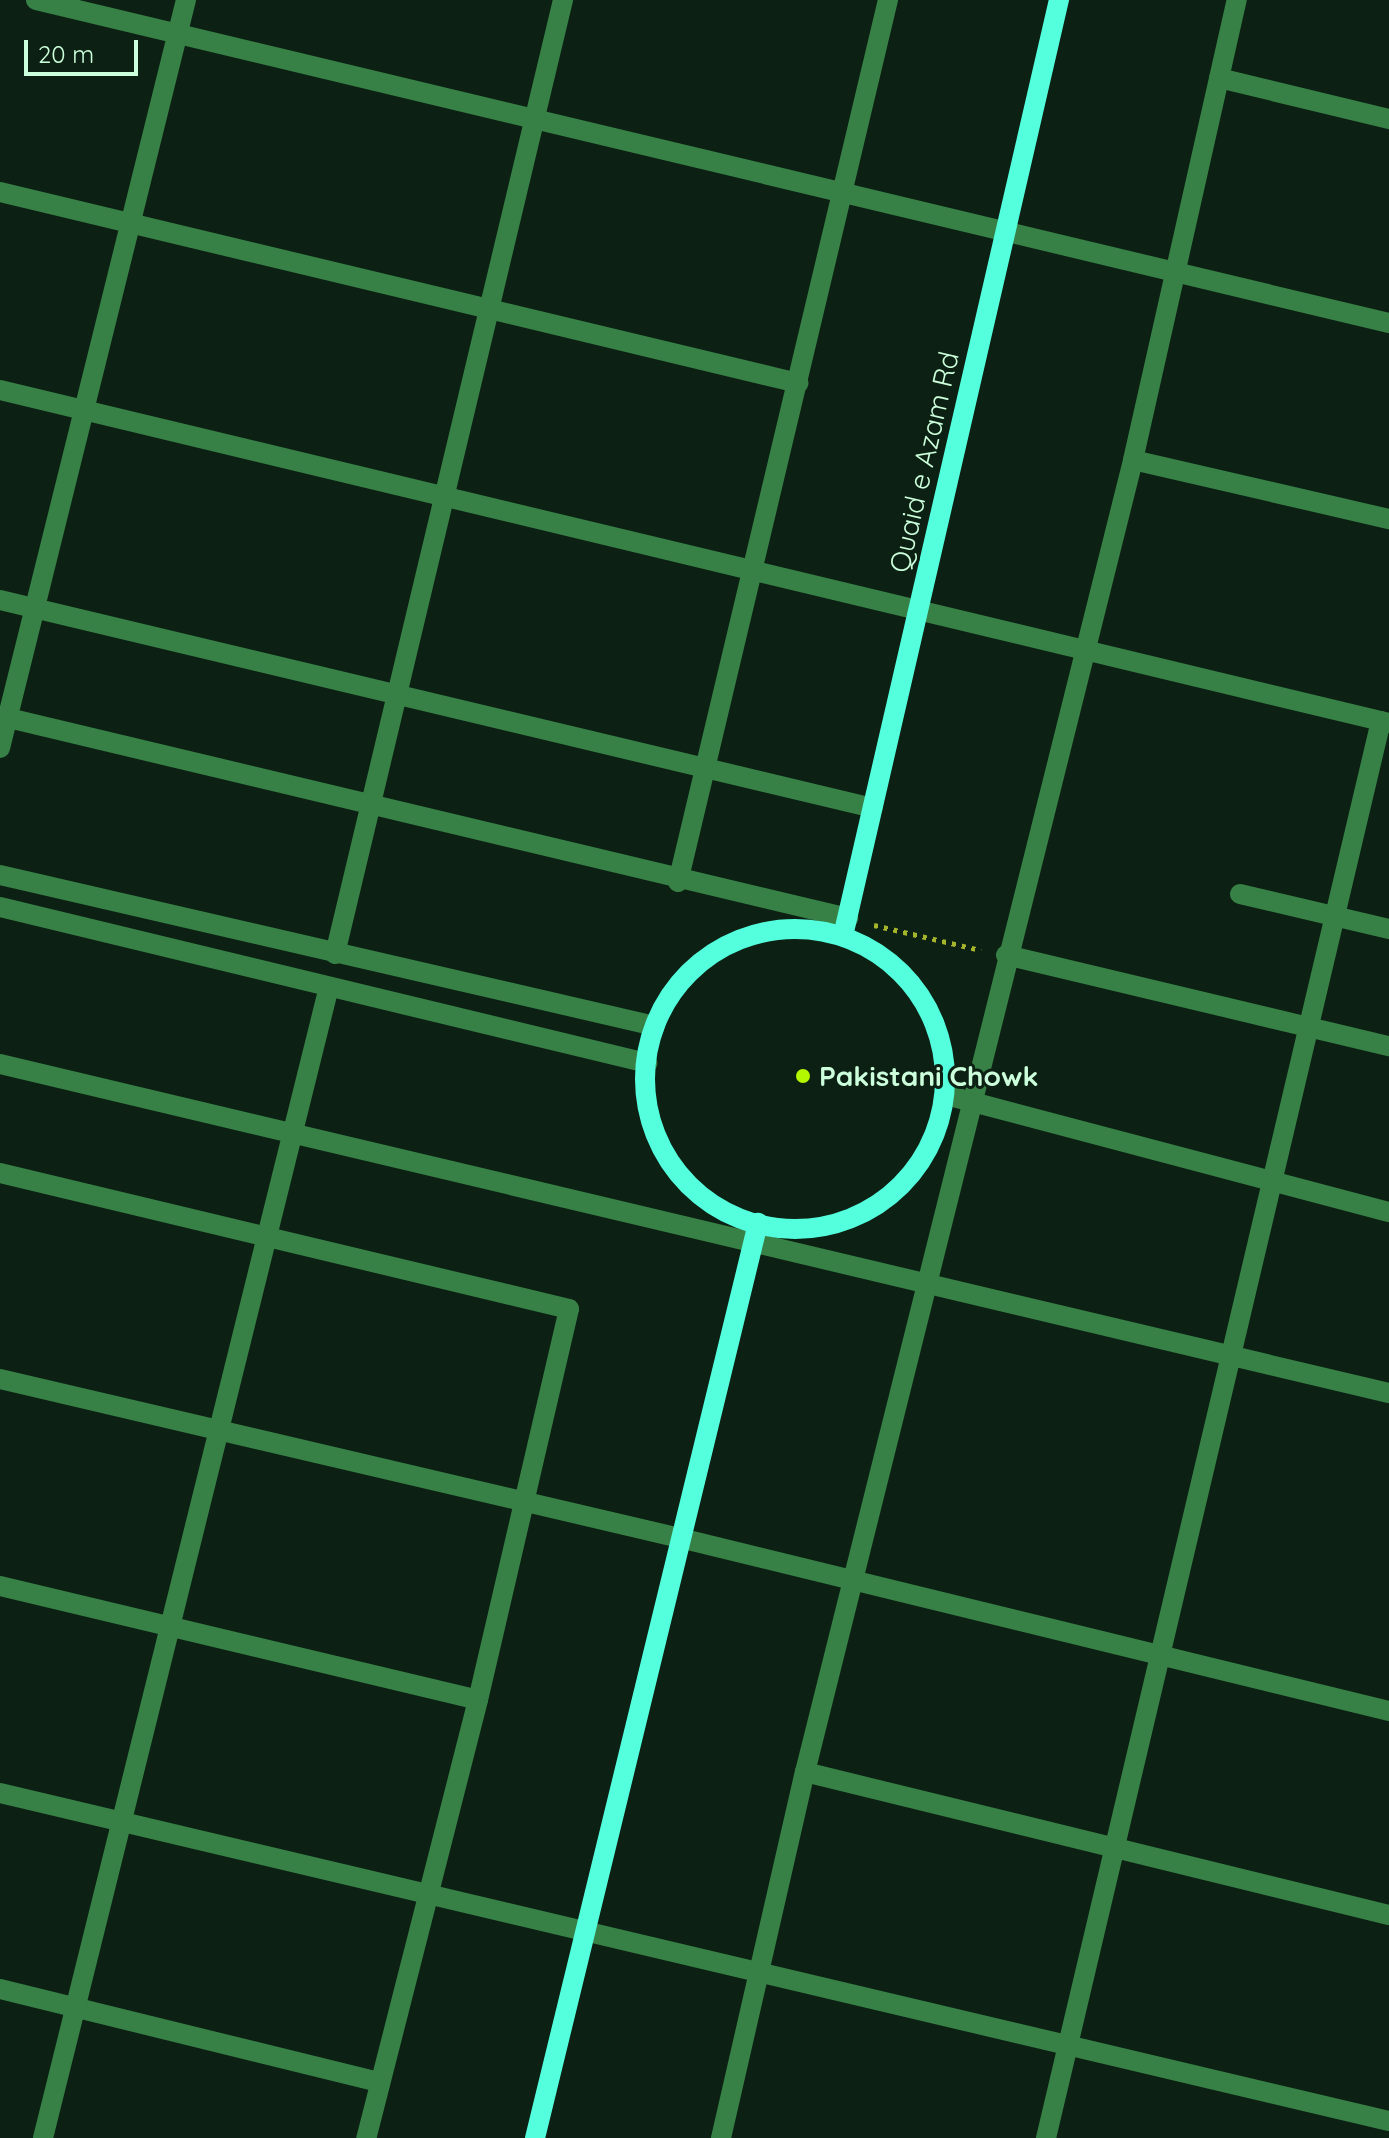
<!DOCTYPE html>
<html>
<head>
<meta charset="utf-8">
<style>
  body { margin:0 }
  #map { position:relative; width:1389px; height:2138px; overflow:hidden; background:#0c2113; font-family:Quicksand,sans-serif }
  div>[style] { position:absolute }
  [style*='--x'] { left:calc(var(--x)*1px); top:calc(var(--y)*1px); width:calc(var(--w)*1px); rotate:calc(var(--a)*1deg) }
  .path>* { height:5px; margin-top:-2.5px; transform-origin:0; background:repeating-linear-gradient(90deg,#a4b42b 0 4px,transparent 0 10px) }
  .minor>* { height:20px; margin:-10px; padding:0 10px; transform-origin:10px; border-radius:10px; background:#378146 }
  .major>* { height:20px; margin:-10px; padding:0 10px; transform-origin:10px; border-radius:10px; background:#53ffdd }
  .major>.ring { margin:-10px; padding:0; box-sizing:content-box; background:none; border:20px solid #53ffdd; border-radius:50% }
  .dots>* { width:22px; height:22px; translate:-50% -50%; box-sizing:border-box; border:4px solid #0c2113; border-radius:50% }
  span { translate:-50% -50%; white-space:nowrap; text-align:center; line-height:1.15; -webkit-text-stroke:6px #0c2113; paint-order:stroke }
  .street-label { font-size:28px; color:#ccffdb }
  .poi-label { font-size:28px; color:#ccffdb; font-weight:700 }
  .left { translate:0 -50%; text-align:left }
  .scale { position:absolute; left:24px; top:40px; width:114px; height:36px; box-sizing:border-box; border:4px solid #ccffdb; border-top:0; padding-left:10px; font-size:24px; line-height:28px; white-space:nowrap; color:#ccffdb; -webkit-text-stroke:6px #0c2113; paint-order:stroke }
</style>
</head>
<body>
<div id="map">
  <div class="path">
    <i style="--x:874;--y:925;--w:110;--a:13.2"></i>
  </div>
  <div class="minor">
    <i style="--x:36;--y:0;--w:1391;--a:13.43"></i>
    <i style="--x:1219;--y:78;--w:175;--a:13.6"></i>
    <i style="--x:0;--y:192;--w:821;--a:13.46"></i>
    <i style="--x:0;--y:390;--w:1428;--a:13.48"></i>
    <i style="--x:1133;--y:460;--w:263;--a:13"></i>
    <i style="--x:0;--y:600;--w:897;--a:13.4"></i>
    <i style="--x:0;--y:716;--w:872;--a:13.4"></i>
    <i style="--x:0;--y:748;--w:771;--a:-76.04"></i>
    <i style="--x:0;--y:875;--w:672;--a:12.98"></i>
    <i style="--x:678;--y:882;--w:907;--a:-76.61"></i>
    <i style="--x:1240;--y:894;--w:153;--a:13.2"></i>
    <i style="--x:0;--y:907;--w:666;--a:13.56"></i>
    <i style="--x:335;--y:954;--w:981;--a:-76.56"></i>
    <i style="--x:1006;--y:955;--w:394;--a:13.4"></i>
    <i style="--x:0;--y:1064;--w:1427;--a:13.33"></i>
    <i style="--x:946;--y:1095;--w:458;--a:14.8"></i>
    <i style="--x:0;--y:1173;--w:585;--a:13.44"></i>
    <i style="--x:569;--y:1309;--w:401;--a:103.1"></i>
    <i style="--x:478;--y:1700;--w:452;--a:104.3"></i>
    <i style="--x:0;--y:1379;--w:698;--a:13.16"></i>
    <i style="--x:680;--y:1538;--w:730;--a:13.71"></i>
    <i style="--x:0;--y:1586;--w:491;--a:13.4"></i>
    <i style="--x:805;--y:1772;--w:601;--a:13.76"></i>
    <i style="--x:0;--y:1793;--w:1427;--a:13.29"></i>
    <i style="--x:0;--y:1989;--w:391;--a:13.8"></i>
    <i style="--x:43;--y:2138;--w:1186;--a:-76.05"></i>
    <i style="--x:721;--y:2138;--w:376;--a:-77.1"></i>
    <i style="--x:805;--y:1772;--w:1352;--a:-75.96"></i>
    <i style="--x:1133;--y:460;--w:472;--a:-77.3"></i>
    <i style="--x:1046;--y:2138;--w:1456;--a:-76.7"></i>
  </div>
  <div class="major">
    <i class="ring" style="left:645px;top:929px;width:280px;height:280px"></i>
    <i style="--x:843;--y:936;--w:961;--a:-77.01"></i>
    <i style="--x:535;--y:2138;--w:942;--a:-76.3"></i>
  </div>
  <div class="dots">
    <i style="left:803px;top:1076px;background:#b3f700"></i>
  </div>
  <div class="street-label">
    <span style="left:924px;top:462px;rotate:-77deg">Quaid e Azam Rd</span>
  </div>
  <div class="poi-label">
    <span class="left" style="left:819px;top:1076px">Pakistani Chowk</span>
  </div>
  <div class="scale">20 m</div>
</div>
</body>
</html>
